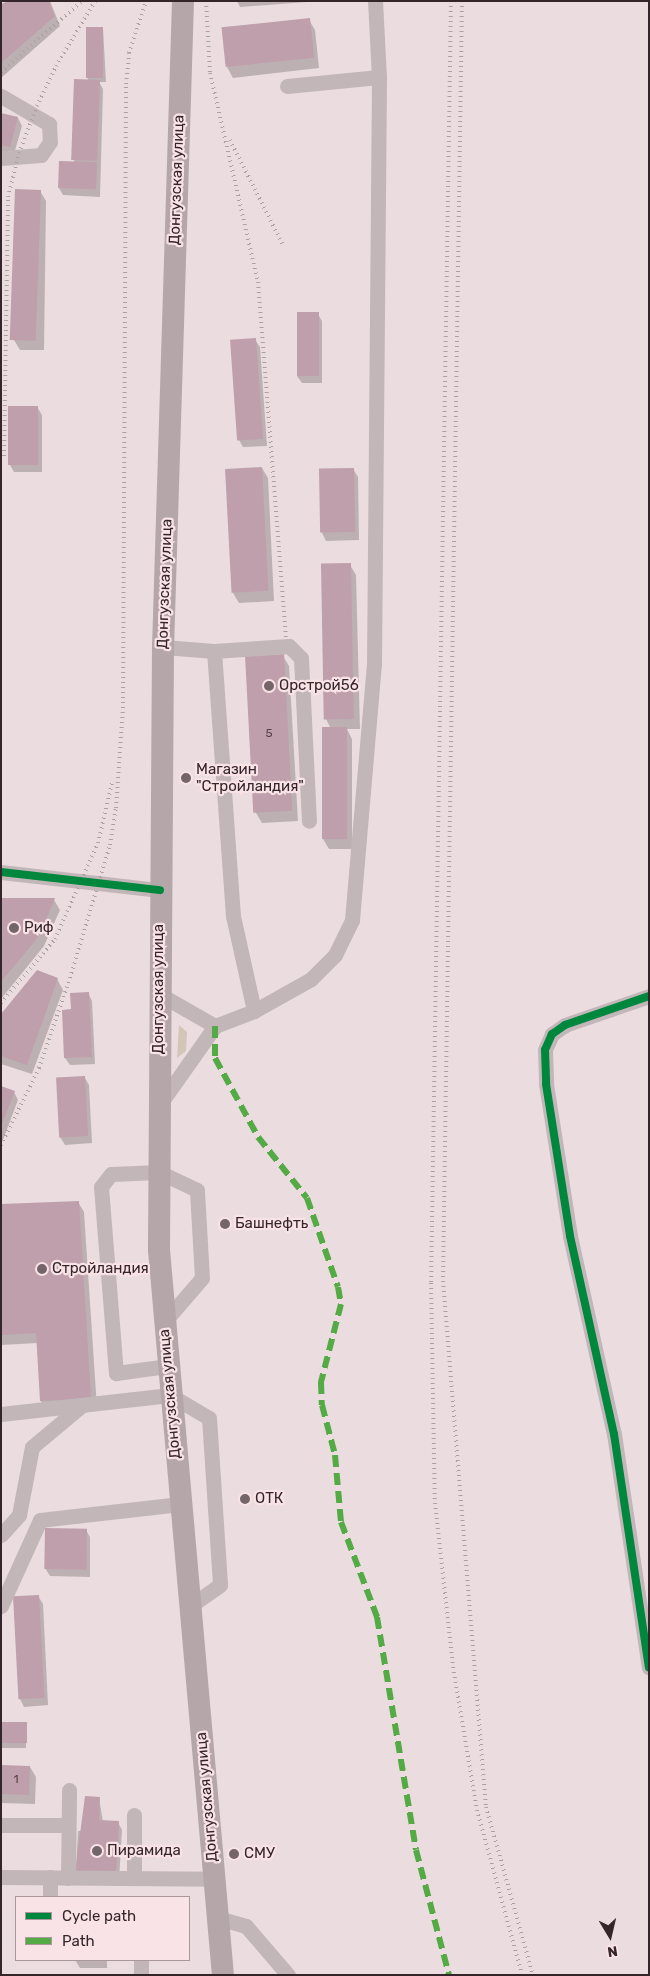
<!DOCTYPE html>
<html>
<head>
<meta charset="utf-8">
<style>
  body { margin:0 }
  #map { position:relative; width:650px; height:1976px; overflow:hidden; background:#ebdddf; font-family:Rubik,sans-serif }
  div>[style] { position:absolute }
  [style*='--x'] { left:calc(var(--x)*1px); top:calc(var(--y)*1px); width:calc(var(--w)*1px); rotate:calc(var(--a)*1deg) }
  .green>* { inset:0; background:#d3c5b7 }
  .shadow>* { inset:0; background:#0003; transform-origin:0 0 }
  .building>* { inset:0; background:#be9fab; transform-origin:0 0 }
  .minor>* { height:15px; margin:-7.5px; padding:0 7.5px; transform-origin:7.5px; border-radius:7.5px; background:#c3b6b9 }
  .highway>* { height:22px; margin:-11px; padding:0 11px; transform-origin:11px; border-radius:11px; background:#b4a6a9 }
  .rail>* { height:4px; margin-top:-2px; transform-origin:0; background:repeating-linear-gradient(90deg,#aba1a3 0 1px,transparent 0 5px) }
  .quiet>* { height:6px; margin-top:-3px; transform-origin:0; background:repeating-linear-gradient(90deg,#54aa44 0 12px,transparent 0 18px) }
  .cycleway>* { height:8px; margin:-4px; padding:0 4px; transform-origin:4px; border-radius:4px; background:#00873e }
  .dots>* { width:14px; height:14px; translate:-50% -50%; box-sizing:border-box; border:2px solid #f9e3e6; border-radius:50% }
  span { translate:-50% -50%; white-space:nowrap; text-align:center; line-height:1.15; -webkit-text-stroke:4.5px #f9e3e6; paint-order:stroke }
  .number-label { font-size:12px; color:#56444a }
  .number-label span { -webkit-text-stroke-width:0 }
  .street-label { font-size:15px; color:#33252a }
  .poi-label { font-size:15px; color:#33252a }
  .left { translate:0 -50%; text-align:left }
  .frame { position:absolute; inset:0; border:2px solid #33252a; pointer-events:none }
  .legend { position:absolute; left:15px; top:1896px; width:175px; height:65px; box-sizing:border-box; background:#f9e3e6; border:1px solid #aa979b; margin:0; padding:6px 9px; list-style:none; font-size:15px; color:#33252a }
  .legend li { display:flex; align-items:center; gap:10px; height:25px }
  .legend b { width:25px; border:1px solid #aa979b }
  .north { position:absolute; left:585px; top:1911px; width:50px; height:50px; -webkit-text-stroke:4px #f9e3e6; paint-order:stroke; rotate:171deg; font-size:14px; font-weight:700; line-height:20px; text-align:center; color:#33252a }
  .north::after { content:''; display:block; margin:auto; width:18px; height:22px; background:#33252a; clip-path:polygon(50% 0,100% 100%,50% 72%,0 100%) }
</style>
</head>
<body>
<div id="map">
  <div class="green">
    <i style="clip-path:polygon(179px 1025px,187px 1032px,186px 1051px,177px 1058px)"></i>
  </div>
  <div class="shadow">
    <i style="clip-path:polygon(13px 1px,50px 1px,60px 26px,1px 78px,1px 5px)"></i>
    <i style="clip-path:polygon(237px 1px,321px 1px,240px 7px)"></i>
    <i style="clip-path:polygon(309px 20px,315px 30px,319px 68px,233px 78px,227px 67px)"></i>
    <i style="clip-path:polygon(103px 28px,106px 82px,99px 82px,103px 89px,100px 197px,63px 195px,59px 188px,74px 162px,88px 77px)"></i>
    <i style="clip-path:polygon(1px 114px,18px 118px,22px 126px,14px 154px,1px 151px)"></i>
    <i style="clip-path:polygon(40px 191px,46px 201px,44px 350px,20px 350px,14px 340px)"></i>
    <i style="clip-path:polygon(318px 314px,322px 321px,322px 383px,302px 383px,297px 376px)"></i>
    <i style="clip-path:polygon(255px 340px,260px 347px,267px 446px,243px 447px,239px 440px)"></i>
    <i style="clip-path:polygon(37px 407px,42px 415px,42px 472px,14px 472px,10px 465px)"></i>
    <i style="clip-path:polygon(262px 468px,268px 478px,274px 601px,239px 603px,233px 593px,227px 470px)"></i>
    <i style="clip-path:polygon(353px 469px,358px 477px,359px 540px,326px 541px,322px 533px)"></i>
    <i style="clip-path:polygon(350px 565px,356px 575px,360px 729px,347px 729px,352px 739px,352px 849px,329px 849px,323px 839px,331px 729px,326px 719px)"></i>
    <i style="clip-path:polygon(283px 656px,289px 666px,298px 821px,262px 823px,256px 813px)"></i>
    <i style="clip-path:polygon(1px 899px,54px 900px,60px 910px,44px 946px,1px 999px)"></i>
    <i style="clip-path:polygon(57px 979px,63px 990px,32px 1074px,1px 1064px,1px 1016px)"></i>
    <i style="clip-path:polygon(88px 993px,92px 1001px,95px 1064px,70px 1065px,65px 1058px)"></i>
    <i style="clip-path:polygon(85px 1078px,89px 1085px,92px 1143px,65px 1145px,60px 1137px)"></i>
    <i style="clip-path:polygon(1px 1087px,14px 1092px,18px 1100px,1px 1145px)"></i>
    <i style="clip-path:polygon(78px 1202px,84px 1212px,97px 1408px,47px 1411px,41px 1401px,38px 1343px,1px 1345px,1px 1206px)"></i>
    <i style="clip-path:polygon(86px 1530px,90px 1537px,90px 1577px,50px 1576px,45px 1568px)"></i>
    <i style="clip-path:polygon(38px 1596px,43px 1604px,48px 1705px,24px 1707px,20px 1699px)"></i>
    <i style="left:1px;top:1724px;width:25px;height:24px"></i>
    <i style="clip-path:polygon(1px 1767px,30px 1767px,36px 1777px,35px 1804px,1px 1803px)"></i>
    <i style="clip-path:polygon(99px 1798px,103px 1822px,118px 1822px,122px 1830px,119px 1881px,76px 1871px,78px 1831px,84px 1831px)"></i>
    <i style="clip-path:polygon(75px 1960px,107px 1960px,107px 1968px,80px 1968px)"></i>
  </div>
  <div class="building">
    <i style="clip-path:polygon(9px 1px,49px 1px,55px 16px,1px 63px,1px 4px)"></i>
    <i style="left:310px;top:18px;width:40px;height:89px;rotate:84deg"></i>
    <i style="left:86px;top:27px;width:17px;height:51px"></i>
    <i style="left:74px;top:79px;width:26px;height:81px;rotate:2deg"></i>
    <i style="clip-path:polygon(1px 113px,18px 117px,10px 147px,1px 145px)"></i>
    <i style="left:59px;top:161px;width:38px;height:27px;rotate:2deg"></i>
    <i style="left:15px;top:189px;width:26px;height:151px;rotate:2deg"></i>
    <i style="left:297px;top:312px;width:22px;height:64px"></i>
    <i style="left:256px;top:338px;width:101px;height:26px;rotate:86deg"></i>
    <i style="left:8px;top:406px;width:30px;height:59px"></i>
    <i style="left:262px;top:467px;width:124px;height:37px;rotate:87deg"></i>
    <i style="left:354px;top:468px;width:64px;height:35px;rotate:89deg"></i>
    <i style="left:351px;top:563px;width:156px;height:30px;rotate:89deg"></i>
    <i style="left:284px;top:654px;width:157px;height:39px;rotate:87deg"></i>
    <i style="left:322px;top:727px;width:25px;height:112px"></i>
    <i style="clip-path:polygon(1px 898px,55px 898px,39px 936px,1px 982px)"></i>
    <i style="clip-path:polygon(37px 970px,58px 978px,27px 1065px,1px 1056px,1px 1014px)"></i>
    <i style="clip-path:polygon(89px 992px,92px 1057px,64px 1058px,62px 1010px,71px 1009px,70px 993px)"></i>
    <i style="left:85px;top:1076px;width:60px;height:29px;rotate:87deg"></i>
    <i style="clip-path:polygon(1px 1086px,15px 1091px,1px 1126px)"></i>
    <i style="clip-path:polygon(79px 1201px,91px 1398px,40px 1401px,36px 1333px,1px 1335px,1px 1204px)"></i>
    <i style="left:45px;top:1528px;width:42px;height:41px;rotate:1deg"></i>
    <i style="left:39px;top:1595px;width:103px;height:26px;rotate:87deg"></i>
    <i style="left:27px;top:1722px;width:21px;height:26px;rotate:90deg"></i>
    <i style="left:1px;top:1765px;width:29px;height:29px;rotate:2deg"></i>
    <i style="clip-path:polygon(85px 1796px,100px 1797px,99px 1820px,119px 1821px,116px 1874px,75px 1872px)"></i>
  </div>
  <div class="minor">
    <i style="--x:287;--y:86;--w:92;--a:-5.6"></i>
    <i style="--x:1;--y:96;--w:56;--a:30.3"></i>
    <i style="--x:49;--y:124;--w:18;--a:87"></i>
    <i style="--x:50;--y:142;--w:16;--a:125"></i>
    <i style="--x:41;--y:155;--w:40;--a:175.7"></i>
    <i style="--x:163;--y:647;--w:51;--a:4.5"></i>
    <i style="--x:214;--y:651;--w:266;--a:85.9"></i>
    <i style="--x:233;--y:916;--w:97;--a:77.5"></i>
    <i style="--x:214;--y:651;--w:75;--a:-3.8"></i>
    <i style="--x:289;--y:646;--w:17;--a:45"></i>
    <i style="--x:301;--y:658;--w:163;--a:87.2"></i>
    <i style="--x:1;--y:872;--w:160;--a:6.5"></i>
    <i style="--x:159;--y:994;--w:64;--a:29.7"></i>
    <i style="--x:649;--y:996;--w:89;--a:161"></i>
    <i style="--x:565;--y:1025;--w:16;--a:145"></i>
    <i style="--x:552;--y:1034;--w:17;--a:114"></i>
    <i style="--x:545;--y:1050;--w:34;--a:88"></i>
    <i style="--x:546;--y:1084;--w:154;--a:81"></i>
    <i style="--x:570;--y:1236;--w:203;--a:77.5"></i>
    <i style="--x:614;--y:1434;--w:236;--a:81.5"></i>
    <i style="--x:160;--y:1104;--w:95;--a:-54.8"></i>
    <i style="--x:215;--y:1026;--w:42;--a:-21"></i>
    <i style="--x:254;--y:1011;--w:65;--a:-29.3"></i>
    <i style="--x:311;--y:979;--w:34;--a:-45"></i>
    <i style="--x:335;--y:955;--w:39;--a:-64"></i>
    <i style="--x:352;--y:920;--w:256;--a:-85.1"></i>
    <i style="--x:374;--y:665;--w:588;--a:-89.51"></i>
    <i style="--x:379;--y:77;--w:76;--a:-93"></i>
    <i style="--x:164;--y:1322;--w:58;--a:-49.2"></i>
    <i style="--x:202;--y:1278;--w:88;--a:-93.3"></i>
    <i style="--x:197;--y:1190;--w:42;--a:-154.7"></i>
    <i style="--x:159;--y:1172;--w:48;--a:177.6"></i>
    <i style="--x:111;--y:1174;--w:16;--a:128"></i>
    <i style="--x:101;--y:1187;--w:187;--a:85.4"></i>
    <i style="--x:116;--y:1373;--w:51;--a:-7.8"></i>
    <i style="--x:1;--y:1414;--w:170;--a:-6.4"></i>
    <i style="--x:170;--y:1395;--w:45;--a:30.5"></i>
    <i style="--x:209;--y:1418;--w:167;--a:86.2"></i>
    <i style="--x:220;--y:1585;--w:35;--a:145"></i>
    <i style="--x:1;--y:1535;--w:27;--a:-48"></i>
    <i style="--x:19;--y:1515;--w:69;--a:-79.2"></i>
    <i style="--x:32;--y:1447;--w:64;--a:-39.9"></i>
    <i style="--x:1;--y:1606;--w:94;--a:-65.6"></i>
    <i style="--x:40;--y:1520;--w:141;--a:-6.5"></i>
    <i style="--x:1;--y:1825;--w:67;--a:0"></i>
    <i style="--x:1;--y:1877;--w:212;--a:0.5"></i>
    <i style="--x:50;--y:1877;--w:20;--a:90"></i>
    <i style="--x:68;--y:1878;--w:88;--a:-89.3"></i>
    <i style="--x:134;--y:1878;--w:63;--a:-90"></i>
    <i style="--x:218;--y:1918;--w:29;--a:16"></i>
    <i style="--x:246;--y:1926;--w:65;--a:49.4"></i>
    <i style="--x:141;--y:1975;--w:15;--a:-90"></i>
  </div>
  <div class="highway">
    <i style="--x:183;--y:1;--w:646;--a:91.77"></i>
    <i style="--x:163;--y:647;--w:603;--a:90.38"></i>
    <i style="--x:159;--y:1250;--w:728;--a:84.96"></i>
  </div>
  <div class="rail">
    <i style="--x:206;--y:1;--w:72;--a:86.8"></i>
    <i style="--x:210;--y:73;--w:214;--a:77.1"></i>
    <i style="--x:258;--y:282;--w:356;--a:85.5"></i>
    <i style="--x:451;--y:1;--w:1282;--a:90.89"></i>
    <i style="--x:431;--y:1283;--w:220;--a:89"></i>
    <i style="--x:435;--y:1503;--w:165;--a:83.7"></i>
    <i style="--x:453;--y:1667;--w:145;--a:80.5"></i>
    <i style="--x:477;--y:1810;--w:171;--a:74.7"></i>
    <i style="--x:462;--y:1;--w:1280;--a:90.85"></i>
    <i style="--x:443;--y:1281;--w:528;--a:85.33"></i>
    <i style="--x:486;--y:1807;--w:174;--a:74.4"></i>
    <i style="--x:1;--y:72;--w:108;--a:-41.2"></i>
    <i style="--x:230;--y:140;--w:118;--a:63.2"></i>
    <i style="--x:4;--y:456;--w:259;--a:-89.1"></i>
    <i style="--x:8;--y:197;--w:45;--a:-76"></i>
    <i style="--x:19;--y:153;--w:50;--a:-69"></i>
    <i style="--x:37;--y:106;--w:44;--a:-64.6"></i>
    <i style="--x:56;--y:66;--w:76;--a:-59"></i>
    <i style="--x:1;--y:1003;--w:84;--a:-49.8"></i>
    <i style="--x:55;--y:939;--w:105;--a:-65.9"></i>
    <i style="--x:98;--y:843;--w:62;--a:-76.9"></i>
    <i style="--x:1;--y:1145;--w:86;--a:-63.7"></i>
    <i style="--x:39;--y:1068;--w:95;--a:-71"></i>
    <i style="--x:70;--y:978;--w:139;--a:-73.3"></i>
    <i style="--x:110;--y:845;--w:37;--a:-81"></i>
    <i style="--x:116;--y:808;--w:100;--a:-86"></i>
    <i style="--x:123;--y:708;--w:624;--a:-89.72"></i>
    <i style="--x:126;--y:84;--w:31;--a:-84"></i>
    <i style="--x:129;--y:53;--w:55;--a:-71.9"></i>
  </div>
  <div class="quiet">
    <i style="--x:215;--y:1026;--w:32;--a:90"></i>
    <i style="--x:215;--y:1058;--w:90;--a:61.4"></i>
    <i style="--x:258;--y:1137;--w:78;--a:51.2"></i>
    <i style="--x:307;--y:1198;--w:94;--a:70.8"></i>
    <i style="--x:338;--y:1287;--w:17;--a:80"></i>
    <i style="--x:341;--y:1304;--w:81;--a:104.4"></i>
    <i style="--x:321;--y:1382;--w:23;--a:88"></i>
    <i style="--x:322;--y:1405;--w:52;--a:75.4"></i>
    <i style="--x:335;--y:1455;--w:67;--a:84.9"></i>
    <i style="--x:341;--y:1522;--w:102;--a:69.2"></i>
    <i style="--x:377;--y:1617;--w:236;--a:80.5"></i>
    <i style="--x:416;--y:1850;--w:129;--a:75.2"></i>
  </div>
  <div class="cycleway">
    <i style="--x:1;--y:872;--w:160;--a:6.5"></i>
    <i style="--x:649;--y:996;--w:89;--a:161"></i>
    <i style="--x:565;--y:1025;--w:16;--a:145"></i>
    <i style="--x:552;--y:1034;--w:17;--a:114"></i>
    <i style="--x:545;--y:1050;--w:34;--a:88"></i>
    <i style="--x:546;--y:1084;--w:154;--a:81"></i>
    <i style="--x:570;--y:1236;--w:203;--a:77.5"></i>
    <i style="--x:614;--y:1434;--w:236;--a:81.5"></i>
  </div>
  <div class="dots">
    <i style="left:269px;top:686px;background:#736569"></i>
    <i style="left:186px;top:778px;background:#736569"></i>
    <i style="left:14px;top:928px;background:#736569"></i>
    <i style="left:225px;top:1224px;background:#736569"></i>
    <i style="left:42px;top:1269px;background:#736569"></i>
    <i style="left:245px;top:1499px;background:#736569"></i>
    <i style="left:97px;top:1851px;background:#736569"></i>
    <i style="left:234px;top:1854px;background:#736569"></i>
  </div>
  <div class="number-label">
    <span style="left:269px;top:734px">5</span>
    <span style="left:16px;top:1780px">1</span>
  </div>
  <div class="street-label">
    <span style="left:177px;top:180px;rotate:-88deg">Донгузская улица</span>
    <span style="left:165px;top:584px;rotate:-88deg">Донгузская улица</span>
    <span style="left:159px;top:989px;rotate:-90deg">Донгузская улица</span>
    <span style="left:170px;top:1394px;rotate:-95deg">Донгузская улица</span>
    <span style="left:207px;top:1797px;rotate:-95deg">Донгузская улица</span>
  </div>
  <div class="poi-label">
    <span class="left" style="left:279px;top:686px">Орстрой56</span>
    <span class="left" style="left:196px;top:778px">Магазин<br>"Стройландия"</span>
    <span class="left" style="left:24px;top:928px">Риф</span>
    <span class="left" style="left:235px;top:1224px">Башнефть</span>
    <span class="left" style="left:52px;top:1269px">Стройландия</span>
    <span class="left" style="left:255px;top:1499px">ОТК</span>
    <span class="left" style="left:107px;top:1851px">Пирамида</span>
    <span class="left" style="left:244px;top:1854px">СМУ</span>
  </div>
  <div class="frame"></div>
  <ul class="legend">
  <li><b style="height:6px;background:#00873e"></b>Cycle path</li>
  <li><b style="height:6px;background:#54aa44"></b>Path</li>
  </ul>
  <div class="north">N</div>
</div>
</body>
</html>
